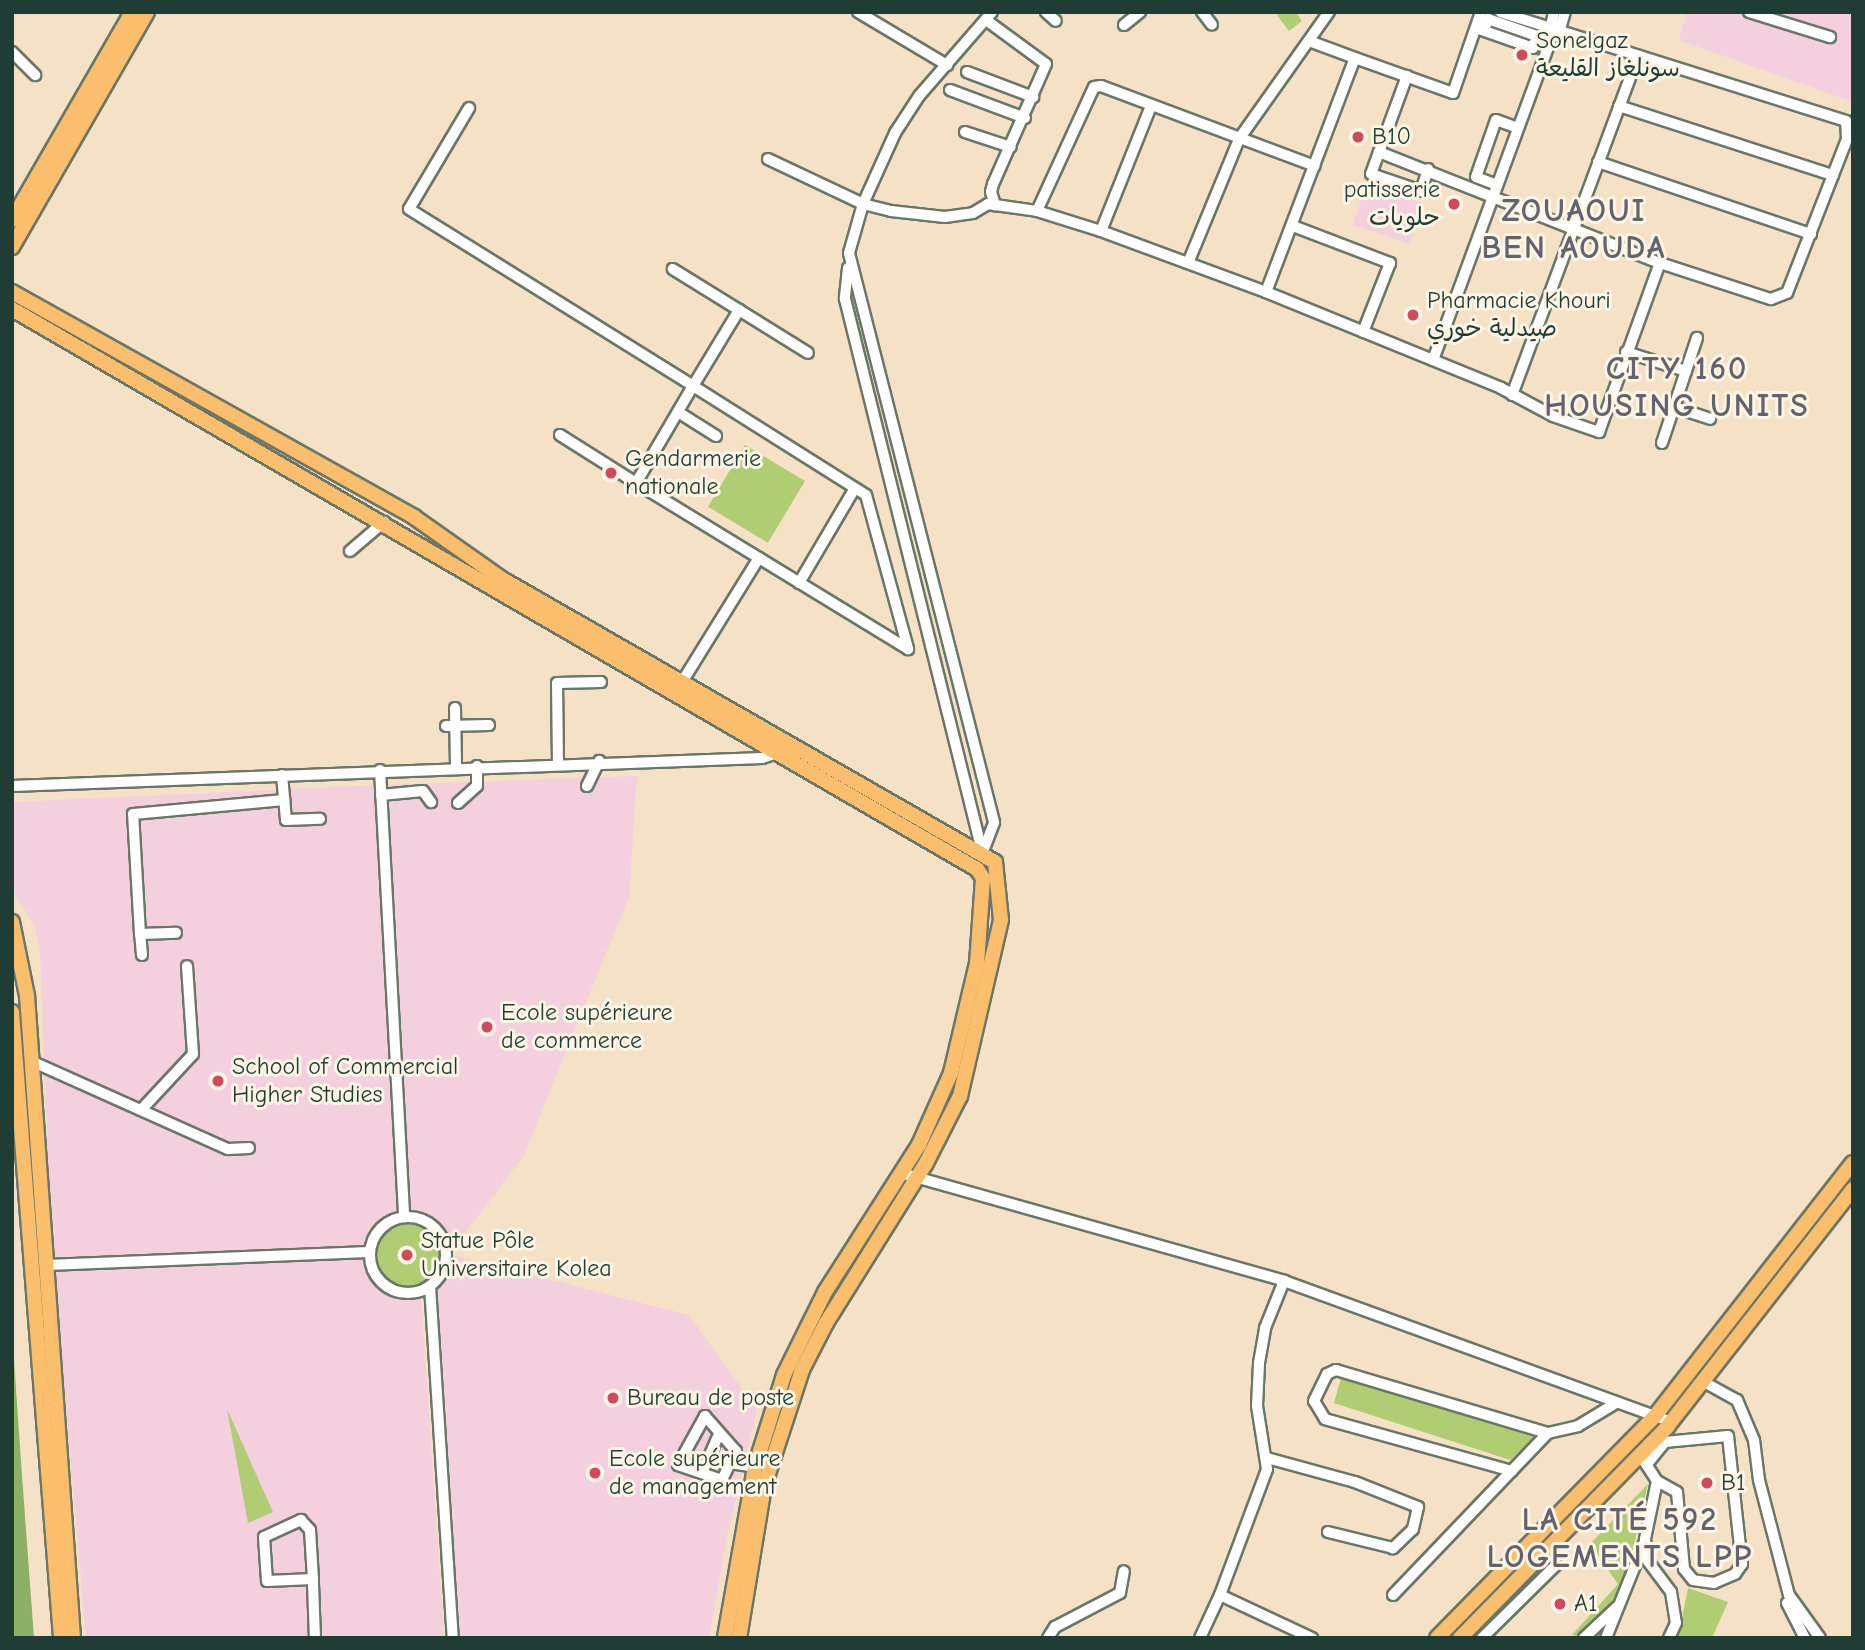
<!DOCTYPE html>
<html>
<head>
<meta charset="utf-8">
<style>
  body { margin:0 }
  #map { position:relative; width:1865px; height:1650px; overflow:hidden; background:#f5e1c6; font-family:"Comic Neue","Playpen Sans Arabic",sans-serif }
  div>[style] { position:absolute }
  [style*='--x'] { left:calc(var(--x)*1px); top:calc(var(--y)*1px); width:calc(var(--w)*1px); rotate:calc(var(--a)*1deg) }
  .built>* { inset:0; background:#f4cfde; transform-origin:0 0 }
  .green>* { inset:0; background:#b0cd74; transform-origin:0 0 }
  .round { border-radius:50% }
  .forest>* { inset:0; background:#8cb066 }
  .roads { filter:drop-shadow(2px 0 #6a7667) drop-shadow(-2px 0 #6a7667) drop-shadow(0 2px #6a7667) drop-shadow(0 -2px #6a7667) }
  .minor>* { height:10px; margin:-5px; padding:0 5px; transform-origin:5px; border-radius:5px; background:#fff }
  .minor>.ring { margin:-5px; padding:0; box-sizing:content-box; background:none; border:10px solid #fff; border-radius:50% }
  .major>* { height:14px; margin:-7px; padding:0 7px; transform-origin:7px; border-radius:7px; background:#fabe6d }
  .dots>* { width:19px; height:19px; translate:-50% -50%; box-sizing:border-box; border:4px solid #fcf5e5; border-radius:50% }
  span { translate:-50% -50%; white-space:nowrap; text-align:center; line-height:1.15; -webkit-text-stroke:6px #fcf5e5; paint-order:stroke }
  .poi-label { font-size:24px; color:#1f3d34 }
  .left { translate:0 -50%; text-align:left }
  .right { translate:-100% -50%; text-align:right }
  .district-label { font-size:32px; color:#64626c; font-weight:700; letter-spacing:2px }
  .frame { position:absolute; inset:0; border:14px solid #1f3d34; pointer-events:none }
</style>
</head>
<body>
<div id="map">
  <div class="built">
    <i style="clip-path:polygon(1687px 12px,1853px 12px,1853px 102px,1679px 40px)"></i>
    <i style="left:1366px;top:185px;width:60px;height:42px;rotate:18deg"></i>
    <i style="clip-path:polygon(637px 776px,629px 897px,523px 1157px,452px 1250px,438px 1221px,408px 1209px,385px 785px)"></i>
    <i style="clip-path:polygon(378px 785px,398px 1211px,369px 1228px,364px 1248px,52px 1258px,40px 951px,35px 927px,12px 889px,12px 802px)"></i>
    <i style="clip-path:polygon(452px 1255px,689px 1315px,757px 1410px,727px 1536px,709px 1638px,457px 1638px,437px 1292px)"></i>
    <i style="clip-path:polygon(364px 1257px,368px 1272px,383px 1290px,398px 1296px,421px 1295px,444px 1638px,86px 1638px,54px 1270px)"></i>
  </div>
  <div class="green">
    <i style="clip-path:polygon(1281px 12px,1296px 12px,1302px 21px,1289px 31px,1277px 15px)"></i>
    <i style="left:745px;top:445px;width:70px;height:72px;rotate:31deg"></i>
    <i class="round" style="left:376px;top:1223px;width:64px;height:64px"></i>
    <i style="clip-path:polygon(1341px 1378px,1534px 1437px,1510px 1460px,1334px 1403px)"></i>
    <i style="clip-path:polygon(227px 1409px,273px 1512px,248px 1523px)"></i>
    <i style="clip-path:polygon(1648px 1484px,1629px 1566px,1615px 1601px,1576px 1636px,1572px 1635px,1618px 1584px,1590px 1544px)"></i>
    <i style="clip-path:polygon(1688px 1588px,1728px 1602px,1712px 1638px,1678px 1638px)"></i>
  </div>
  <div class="forest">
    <i style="clip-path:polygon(12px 1330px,21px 1462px,34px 1638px,12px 1638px)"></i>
  </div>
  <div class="roads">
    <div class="minor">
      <i style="--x:858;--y:12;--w:104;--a:30.8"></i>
      <i style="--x:1046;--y:12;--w:13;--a:42"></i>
      <i style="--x:1202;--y:12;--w:16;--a:52"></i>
      <i style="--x:1749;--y:12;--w:85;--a:17.2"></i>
      <i style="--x:986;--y:20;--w:74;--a:36.3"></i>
      <i style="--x:1046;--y:64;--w:131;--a:113.8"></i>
      <i style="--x:993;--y:184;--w:8;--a:104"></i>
      <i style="--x:991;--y:192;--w:14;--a:73"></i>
      <i style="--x:1124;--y:25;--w:21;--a:-39"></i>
      <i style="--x:1551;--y:27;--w:15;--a:-79"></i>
      <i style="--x:1476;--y:28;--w:60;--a:19.3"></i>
      <i style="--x:1533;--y:48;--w:13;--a:-72"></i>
      <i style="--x:1537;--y:36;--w:52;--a:-160.9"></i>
      <i style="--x:1488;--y:19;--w:12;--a:110"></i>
      <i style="--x:1560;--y:29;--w:18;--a:-74"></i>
      <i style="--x:1309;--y:41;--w:49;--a:20.3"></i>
      <i style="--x:12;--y:52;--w:33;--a:45"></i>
      <i style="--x:967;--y:72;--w:71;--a:20.7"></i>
      <i style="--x:1407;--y:76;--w:81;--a:110.2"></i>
      <i style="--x:1379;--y:152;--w:302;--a:21.6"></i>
      <i style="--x:1660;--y:263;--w:117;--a:18"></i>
      <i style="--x:1771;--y:299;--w:17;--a:-21"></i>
      <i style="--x:1787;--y:293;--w:165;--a:-68.7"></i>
      <i style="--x:1847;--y:139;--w:18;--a:-93"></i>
      <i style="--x:1846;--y:121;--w:362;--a:-162.5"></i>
      <i style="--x:950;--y:90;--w:80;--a:20.5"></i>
      <i style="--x:1619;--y:106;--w:225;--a:17.9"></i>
      <i style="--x:469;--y:108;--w:117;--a:120.7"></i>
      <i style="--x:409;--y:209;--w:335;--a:31.9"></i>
      <i style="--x:693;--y:386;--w:89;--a:-58.8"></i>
      <i style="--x:739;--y:310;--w:78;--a:-148.2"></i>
      <i style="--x:965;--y:132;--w:48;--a:18.1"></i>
      <i style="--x:1379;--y:152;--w:23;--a:110"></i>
      <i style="--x:1371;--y:174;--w:53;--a:18.8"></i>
      <i style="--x:1421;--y:191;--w:23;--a:-72"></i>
      <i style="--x:768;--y:159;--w:105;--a:25.3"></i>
      <i style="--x:863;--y:204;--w:29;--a:14"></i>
      <i style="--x:891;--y:211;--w:54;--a:6.3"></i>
      <i style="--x:945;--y:217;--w:28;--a:-8"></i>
      <i style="--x:973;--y:213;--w:17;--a:-31"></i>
      <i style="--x:988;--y:204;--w:49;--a:8.1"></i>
      <i style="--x:1037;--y:211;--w:67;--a:17.4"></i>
      <i style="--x:1101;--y:231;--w:176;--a:20.3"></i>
      <i style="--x:1266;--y:292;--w:254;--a:22.2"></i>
      <i style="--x:1501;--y:388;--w:59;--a:28.3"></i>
      <i style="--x:1553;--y:416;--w:49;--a:19.2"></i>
      <i style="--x:1599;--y:432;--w:180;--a:-70.2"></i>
      <i style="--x:1598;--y:162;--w:225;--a:18.7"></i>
      <i style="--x:1497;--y:185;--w:22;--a:-159"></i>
      <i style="--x:1476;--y:177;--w:60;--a:-70.7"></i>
      <i style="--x:1496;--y:120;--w:23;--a:20"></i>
      <i style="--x:1037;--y:211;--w:136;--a:-65.3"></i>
      <i style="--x:1094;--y:87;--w:7;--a:-8"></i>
      <i style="--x:1101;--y:86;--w:228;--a:20.5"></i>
      <i style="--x:1293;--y:226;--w:104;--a:20.9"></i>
      <i style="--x:1390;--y:263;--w:74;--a:111.4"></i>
      <i style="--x:1101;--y:231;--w:135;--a:-68.2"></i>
      <i style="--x:1188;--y:263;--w:134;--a:-67.6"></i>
      <i style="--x:1239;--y:139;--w:156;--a:-54.7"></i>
      <i style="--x:848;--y:268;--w:31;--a:96"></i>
      <i style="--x:845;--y:299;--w:569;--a:76.06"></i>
      <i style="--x:1266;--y:292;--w:250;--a:-69.2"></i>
      <i style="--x:1355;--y:58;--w:104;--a:19.7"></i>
      <i style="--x:1453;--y:93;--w:86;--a:-70.9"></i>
      <i style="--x:739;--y:310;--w:81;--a:31.9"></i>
      <i style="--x:1626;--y:352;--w:63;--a:17.6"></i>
      <i style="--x:1433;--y:360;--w:354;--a:-69.8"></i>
      <i style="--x:693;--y:386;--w:204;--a:32.2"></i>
      <i style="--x:866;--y:495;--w:160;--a:74.7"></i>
      <i style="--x:908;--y:649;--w:319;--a:-148.6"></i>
      <i style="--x:636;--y:483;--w:113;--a:-59.6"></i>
      <i style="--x:1512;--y:395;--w:362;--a:-69.6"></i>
      <i style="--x:1674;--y:407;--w:38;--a:18"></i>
      <i style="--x:678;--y:412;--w:45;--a:32.3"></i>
      <i style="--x:560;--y:435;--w:90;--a:32.3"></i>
      <i style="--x:1662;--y:443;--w:111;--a:-71.6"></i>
      <i style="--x:350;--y:551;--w:45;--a:-40.5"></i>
      <i style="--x:799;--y:583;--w:110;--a:-59.5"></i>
      <i style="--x:682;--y:682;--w:146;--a:-58.2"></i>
      <i style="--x:455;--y:708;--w:59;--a:89"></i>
      <i style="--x:446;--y:726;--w:43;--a:-1.3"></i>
      <i style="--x:558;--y:763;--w:80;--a:-90.7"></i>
      <i style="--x:557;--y:683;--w:44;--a:-1.3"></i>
      <i style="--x:380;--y:770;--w:448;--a:86.9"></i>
      <i style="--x:282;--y:775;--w:45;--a:84.9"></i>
      <i style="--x:286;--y:820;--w:34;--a:-2"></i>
      <i style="--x:12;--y:786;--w:751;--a:-2.14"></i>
      <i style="--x:762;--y:758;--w:20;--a:-18"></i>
      <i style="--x:587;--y:786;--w:28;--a:-64"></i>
      <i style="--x:381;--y:795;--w:42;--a:-5.4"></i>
      <i style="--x:423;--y:791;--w:14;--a:54"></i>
      <i style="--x:458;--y:803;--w:25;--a:-42"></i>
      <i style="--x:477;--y:786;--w:20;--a:-90"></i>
      <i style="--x:982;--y:854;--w:34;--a:-69"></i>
      <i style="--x:994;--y:822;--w:587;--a:-104.3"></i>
      <i style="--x:849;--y:253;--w:51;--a:-74.1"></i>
      <i style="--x:863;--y:204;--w:78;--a:-65.7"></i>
      <i style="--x:895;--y:133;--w:44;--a:-57"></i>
      <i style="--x:919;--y:96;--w:111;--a:-49"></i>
      <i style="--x:140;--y:934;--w:120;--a:-93.3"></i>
      <i style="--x:133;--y:814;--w:152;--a:-5.3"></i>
      <i style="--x:142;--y:955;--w:21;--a:-95"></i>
      <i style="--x:140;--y:934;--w:36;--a:-2"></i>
      <i style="--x:31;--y:1061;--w:216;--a:24.1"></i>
      <i style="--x:228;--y:1149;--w:21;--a:-3"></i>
      <i style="--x:141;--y:1110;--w:76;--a:-47.1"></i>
      <i style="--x:193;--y:1054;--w:88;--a:-93.9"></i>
      <i style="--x:901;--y:1173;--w:398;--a:15.7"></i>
      <i style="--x:1284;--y:1281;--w:412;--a:20"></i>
      <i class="ring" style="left:370px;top:1217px;width:66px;height:66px"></i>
      <i style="--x:46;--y:1265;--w:324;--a:-2.3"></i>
      <i style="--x:430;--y:1286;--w:353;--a:86.3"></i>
      <i style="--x:1704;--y:1382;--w:38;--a:29"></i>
      <i style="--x:1737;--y:1400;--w:43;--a:67"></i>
      <i style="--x:1754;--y:1440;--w:40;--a:82.9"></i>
      <i style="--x:1759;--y:1480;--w:119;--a:75.4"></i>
      <i style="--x:1789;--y:1595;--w:53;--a:54.2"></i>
      <i style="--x:1267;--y:1458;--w:91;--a:15.3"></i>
      <i style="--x:1355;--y:1482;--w:68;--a:21.6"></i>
      <i style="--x:1418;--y:1507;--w:23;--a:103"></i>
      <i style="--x:1413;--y:1529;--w:28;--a:136"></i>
      <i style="--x:1393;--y:1548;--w:67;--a:-166.2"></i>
      <i style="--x:1644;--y:1461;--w:24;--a:57"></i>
      <i style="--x:1657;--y:1481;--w:59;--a:101.7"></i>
      <i style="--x:1645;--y:1539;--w:21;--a:85"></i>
      <i style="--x:1647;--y:1560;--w:40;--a:53"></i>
      <i style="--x:1671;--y:1592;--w:31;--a:81"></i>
      <i style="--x:1676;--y:1623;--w:17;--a:115"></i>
      <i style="--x:730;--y:1463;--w:19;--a:115"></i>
      <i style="--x:722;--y:1480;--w:46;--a:-161.2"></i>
      <i style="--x:678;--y:1465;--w:56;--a:-61.1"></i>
      <i style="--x:705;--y:1416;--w:47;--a:48.5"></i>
      <i style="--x:736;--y:1451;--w:13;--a:117"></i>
      <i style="--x:730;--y:1463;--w:25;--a:9"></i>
      <i style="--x:1647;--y:1464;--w:28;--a:-51"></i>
      <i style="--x:1665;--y:1442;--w:63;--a:-5.4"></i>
      <i style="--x:1728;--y:1436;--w:129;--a:83.8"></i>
      <i style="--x:1742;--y:1564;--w:12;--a:125"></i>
      <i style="--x:1735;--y:1574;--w:23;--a:157"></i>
      <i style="--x:1714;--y:1583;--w:21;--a:-172"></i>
      <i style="--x:1693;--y:1580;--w:14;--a:-129"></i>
      <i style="--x:1684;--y:1569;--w:77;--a:-95.2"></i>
      <i style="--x:1677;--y:1492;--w:23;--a:-151"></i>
      <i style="--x:1512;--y:1471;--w:194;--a:-164.5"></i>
      <i style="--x:1325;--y:1419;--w:21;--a:-121"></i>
      <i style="--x:1314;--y:1401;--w:30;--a:-64"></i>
      <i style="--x:1327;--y:1374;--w:10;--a:-24"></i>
      <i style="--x:1336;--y:1370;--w:221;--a:16.6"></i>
      <i style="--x:702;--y:1473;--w:43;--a:-66.4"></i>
      <i style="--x:313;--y:1579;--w:46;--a:177.5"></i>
      <i style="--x:267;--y:1581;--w:44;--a:-93.9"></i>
      <i style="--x:264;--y:1537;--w:41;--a:-24.7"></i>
      <i style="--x:301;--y:1520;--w:13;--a:48"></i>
      <i style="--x:310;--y:1530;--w:49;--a:86.5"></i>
      <i style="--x:313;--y:1579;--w:5;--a:90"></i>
      <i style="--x:313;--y:1584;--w:54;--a:87.9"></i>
      <i style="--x:1220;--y:1595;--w:102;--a:25.1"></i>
      <i style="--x:1393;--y:1595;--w:224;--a:-46.3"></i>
      <i style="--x:1548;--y:1433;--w:31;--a:-13"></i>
      <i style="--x:1578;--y:1426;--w:44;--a:-31.2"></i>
      <i style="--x:1787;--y:1603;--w:39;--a:63"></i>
      <i style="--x:1048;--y:1638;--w:13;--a:-58"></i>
      <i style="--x:1055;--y:1627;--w:73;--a:-27.6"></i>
      <i style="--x:1120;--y:1593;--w:22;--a:-80"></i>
      <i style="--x:1200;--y:1638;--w:47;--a:-65.1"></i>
      <i style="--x:1220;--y:1595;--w:134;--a:-69.5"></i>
      <i style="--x:1267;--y:1469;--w:64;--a:-99"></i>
      <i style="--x:1257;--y:1406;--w:43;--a:-87.3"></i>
      <i style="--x:1259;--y:1363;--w:36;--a:-80"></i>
      <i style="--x:1265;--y:1328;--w:51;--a:-68"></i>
      <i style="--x:1482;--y:1638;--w:104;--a:-44.6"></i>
      <i style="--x:1584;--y:1638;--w:45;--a:-43.2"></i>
      <i style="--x:1606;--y:1638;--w:102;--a:-68.2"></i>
    </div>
    <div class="major">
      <i style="--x:12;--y:220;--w:240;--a:-60"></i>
      <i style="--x:12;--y:247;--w:271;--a:-60.1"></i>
      <i style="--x:12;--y:292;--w:461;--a:29.2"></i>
      <i style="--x:414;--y:517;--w:108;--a:35.2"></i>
      <i style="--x:502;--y:579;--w:568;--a:29.86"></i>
      <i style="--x:995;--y:862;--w:58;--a:84.1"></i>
      <i style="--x:1001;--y:920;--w:181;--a:103.1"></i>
      <i style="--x:960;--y:1096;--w:75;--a:116.9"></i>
      <i style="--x:926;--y:1163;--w:189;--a:122"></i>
      <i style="--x:826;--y:1323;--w:53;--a:117.1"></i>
      <i style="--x:802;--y:1370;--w:122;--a:108.1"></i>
      <i style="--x:764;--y:1486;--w:154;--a:99.3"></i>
      <i style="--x:12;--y:309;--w:1116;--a:30.13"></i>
      <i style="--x:977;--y:869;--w:11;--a:56"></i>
      <i style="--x:983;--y:878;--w:85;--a:94"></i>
      <i style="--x:977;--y:963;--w:113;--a:103.3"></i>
      <i style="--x:951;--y:1073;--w:79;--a:114"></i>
      <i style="--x:919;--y:1145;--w:174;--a:122.6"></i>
      <i style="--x:825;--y:1292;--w:93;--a:116.3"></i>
      <i style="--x:784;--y:1375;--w:96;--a:107.5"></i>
      <i style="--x:755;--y:1467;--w:174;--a:100"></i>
      <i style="--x:12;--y:922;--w:76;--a:78.5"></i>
      <i style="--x:27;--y:996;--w:644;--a:85.9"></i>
      <i style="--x:12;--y:1012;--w:628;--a:85.52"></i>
      <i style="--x:1437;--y:1638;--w:311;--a:-45.5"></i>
      <i style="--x:1655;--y:1416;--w:321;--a:-52"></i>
      <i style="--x:1460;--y:1638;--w:296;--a:-45.5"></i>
      <i style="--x:1667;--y:1427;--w:302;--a:-52"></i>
    </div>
  </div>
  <div class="dots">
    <i style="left:1522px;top:55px;background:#d1495b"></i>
    <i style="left:1358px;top:137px;background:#d1495b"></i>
    <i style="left:1454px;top:204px;background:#d1495b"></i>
    <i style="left:1413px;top:315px;background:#d1495b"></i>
    <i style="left:611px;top:473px;background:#d1495b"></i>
    <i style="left:487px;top:1027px;background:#d1495b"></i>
    <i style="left:218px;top:1081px;background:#d1495b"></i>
    <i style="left:407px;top:1255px;background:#d1495b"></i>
    <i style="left:613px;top:1398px;background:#d1495b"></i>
    <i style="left:595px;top:1473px;background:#d1495b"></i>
    <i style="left:1707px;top:1483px;background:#d1495b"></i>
    <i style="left:1560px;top:1604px;background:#d1495b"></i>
  </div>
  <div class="poi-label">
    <span class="left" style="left:1536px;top:55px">Sonelgaz<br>سونلغاز القليعة</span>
    <span class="left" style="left:1372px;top:137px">B10</span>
    <span class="right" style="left:1440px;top:204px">patisserie<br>حلويات</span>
    <span class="left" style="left:1427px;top:315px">Pharmacie Khouri<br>صيدلية خوري</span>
    <span class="left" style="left:625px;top:473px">Gendarmerie<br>nationale</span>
    <span class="left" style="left:501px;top:1027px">Ecole supérieure<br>de commerce</span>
    <span class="left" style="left:232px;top:1081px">School of Commercial<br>Higher Studies</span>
    <span class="left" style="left:421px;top:1255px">Statue Pôle<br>Universitaire Kolea</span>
    <span class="left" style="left:627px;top:1398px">Bureau de poste</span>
    <span class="left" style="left:609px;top:1473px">Ecole supérieure<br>de management</span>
    <span class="left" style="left:1721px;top:1483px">B1</span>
    <span class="left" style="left:1574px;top:1604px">A1</span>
  </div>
  <div class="district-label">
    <span style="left:1574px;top:230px">ZOUAOUI<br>BEN AOUDA</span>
    <span style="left:1677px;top:388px">CITY 160<br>HOUSING UNITS</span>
    <span style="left:1620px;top:1539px">LA CITÉ 592<br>LOGEMENTS LPP</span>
  </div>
  <div class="frame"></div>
</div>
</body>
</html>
